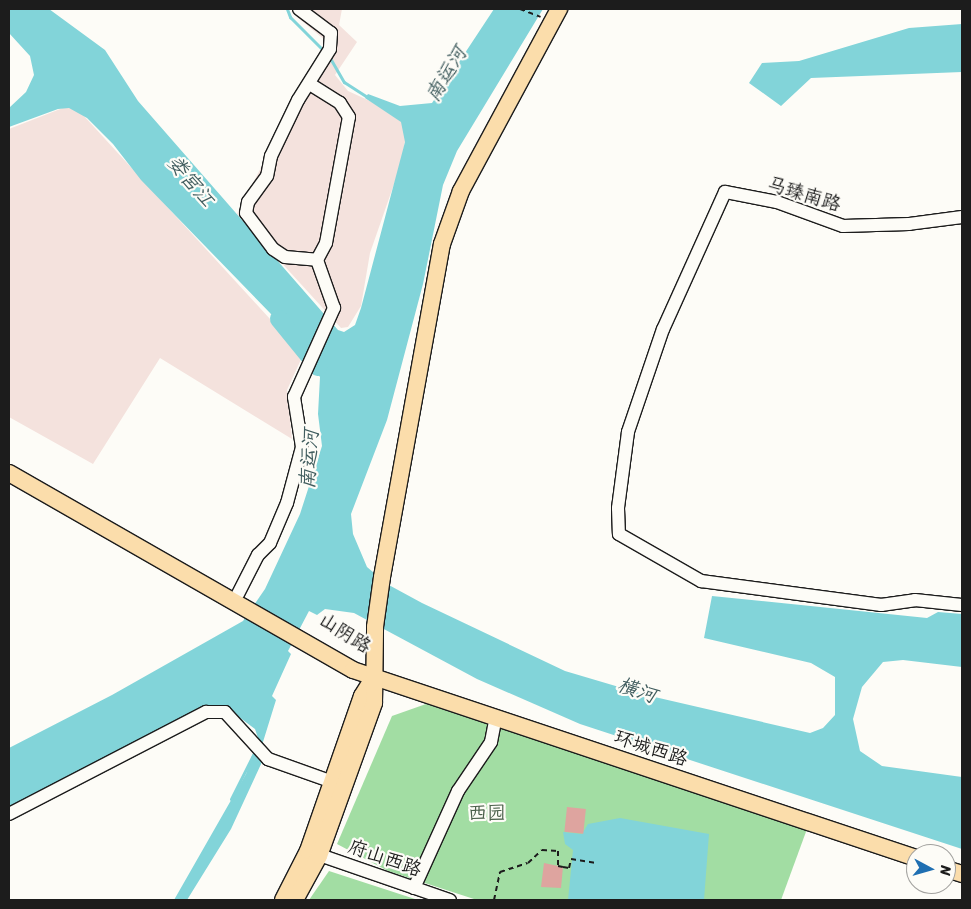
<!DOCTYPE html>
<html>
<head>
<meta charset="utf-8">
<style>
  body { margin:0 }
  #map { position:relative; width:971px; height:909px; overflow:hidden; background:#fdfcf7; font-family:Sriracha,"LXGW WenKai TC",sans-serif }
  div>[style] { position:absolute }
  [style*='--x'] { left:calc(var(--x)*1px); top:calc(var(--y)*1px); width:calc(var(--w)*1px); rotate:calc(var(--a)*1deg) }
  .built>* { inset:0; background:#f4e2dd }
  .green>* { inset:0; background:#a2dda3 }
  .water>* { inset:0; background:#82d4d9 }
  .stream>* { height:3px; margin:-1.5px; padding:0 1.5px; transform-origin:1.5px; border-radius:1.5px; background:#82d4d9 }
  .river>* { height:18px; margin:-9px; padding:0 9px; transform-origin:9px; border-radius:9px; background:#82d4d9 }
  .building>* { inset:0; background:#dea49f; transform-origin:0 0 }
  .path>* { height:2px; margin-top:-1px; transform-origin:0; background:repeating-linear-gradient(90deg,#1c1c1c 0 5px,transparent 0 9px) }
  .roads { filter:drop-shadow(1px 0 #1c1c1c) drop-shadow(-1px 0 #1c1c1c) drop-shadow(0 1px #1c1c1c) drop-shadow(0 -1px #1c1c1c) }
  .minor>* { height:12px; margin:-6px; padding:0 6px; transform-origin:6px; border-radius:6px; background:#fdfcf7 }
  .major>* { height:16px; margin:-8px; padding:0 8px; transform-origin:8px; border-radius:8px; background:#fbddab }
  span { translate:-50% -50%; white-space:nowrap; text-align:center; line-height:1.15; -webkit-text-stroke:4.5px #fdfcf7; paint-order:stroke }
  .street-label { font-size:19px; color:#1c1c1c }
  .park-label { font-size:19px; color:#4b604b }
  .water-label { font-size:20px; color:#405c5e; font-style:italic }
  .frame { position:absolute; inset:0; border:10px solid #1c1c1c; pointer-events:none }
  .north { position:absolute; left:906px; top:844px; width:50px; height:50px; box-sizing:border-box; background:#fdfcf7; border:1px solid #a3a29f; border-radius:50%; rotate:96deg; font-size:14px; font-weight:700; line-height:20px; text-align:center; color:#1c1c1c }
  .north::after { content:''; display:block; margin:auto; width:18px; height:22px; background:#1f6fb2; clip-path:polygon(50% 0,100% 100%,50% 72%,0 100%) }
</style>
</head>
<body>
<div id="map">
  <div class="built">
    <i style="clip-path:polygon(294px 9px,342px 9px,339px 25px,357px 42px,335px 75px,348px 91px,392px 111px,408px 124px,401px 164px,370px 253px,361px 306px,348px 327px,341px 328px,237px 214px,326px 41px,297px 17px)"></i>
    <i style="clip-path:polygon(73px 104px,303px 355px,287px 390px,292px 439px,160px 358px,93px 464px,9px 417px,9px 129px)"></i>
  </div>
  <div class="green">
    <i style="clip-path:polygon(426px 704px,807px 829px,781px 900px,477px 900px,388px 871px,337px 844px,392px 716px)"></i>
    <i style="clip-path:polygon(329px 871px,418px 900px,309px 900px)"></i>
  </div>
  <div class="water">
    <i style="clip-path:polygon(9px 9px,49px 9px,105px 50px,138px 101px,338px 330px,344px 332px,355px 325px,361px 308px,405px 142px,401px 122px,365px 98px,368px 94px,400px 106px,432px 103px,494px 9px,543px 9px,457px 151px,443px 185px,423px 284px,387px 420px,351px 514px,353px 534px,367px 567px,387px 584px,422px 603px,565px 671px,646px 695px,810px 733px,823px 728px,835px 715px,835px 677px,811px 663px,704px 638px,712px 596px,927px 618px,938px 612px,962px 614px,962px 667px,903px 660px,883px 662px,862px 687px,853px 719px,860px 751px,882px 766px,962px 777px,962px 849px,580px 724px,477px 679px,354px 613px,325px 609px,317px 615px,309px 611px,288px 651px,291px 654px,272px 696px,276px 700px,258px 758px,262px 762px,231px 829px,187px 900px,174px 900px,246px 774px,258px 738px,255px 729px,231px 711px,222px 708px,9px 811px,9px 748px,112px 695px,243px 621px,265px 589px,300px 514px,322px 446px,318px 414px,320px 377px,302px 353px,304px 348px,141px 180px,113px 144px,87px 118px,69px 108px,58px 109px,9px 127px,9px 108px,26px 92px,34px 75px,30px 56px,9px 33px)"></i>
    <i style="clip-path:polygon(962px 24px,962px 72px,811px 78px,781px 106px,749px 83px,762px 63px,799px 61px,909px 28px)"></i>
    <i style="clip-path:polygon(620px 818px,709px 834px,704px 900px,568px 900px,573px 850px,565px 844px,563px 832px,582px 834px,588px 824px)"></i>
  </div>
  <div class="stream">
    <i style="--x:287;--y:9;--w:9;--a:69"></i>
    <i style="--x:290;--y:17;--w:48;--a:45"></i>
    <i style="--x:330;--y:58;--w:28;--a:60"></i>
    <i style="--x:344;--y:82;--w:30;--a:33"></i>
    <i style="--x:231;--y:799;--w:49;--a:-63.4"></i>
  </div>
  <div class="river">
    <i style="--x:279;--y:319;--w:62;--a:50.9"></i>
  </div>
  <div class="building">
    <i style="left:567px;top:807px;width:19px;height:25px;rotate:6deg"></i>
    <i style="clip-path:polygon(544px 863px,563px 867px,561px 888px,541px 887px)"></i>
  </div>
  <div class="path">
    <i style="--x:520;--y:9;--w:22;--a:21"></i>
    <i style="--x:494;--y:900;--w:29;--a:-78"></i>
    <i style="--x:500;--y:872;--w:29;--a:-18"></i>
    <i style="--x:528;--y:863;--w:19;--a:-43"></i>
    <i style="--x:542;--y:850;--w:16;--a:4"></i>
    <i style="--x:558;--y:851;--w:15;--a:90"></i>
    <i style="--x:558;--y:866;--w:5;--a:11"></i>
    <i style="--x:563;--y:867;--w:6;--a:9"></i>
    <i style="--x:569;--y:868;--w:9;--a:-77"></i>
    <i style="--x:571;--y:859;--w:24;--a:9"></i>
  </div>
  <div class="roads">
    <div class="minor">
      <i style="--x:299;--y:9;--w:40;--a:37"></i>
      <i style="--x:331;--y:33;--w:16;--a:94"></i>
      <i style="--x:330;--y:49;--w:60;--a:122.1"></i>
      <i style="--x:298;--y:100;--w:62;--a:115.7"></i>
      <i style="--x:271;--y:156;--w:20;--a:101"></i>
      <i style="--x:267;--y:176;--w:32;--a:126"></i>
      <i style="--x:248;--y:202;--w:11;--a:100"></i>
      <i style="--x:246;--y:213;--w:45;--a:53.1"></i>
      <i style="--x:273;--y:249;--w:14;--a:34"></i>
      <i style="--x:285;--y:257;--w:32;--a:5"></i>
      <i style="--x:962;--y:217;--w:53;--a:172.5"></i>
      <i style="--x:909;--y:224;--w:66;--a:178.3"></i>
      <i style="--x:843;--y:226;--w:70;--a:-160"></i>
      <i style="--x:777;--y:202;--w:53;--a:-169.1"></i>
      <i style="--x:725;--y:192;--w:150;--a:114.3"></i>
      <i style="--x:663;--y:329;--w:109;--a:108.8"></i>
      <i style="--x:628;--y:432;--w:77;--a:97.5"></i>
      <i style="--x:618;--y:508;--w:26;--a:88"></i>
      <i style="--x:619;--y:534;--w:95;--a:29.8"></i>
      <i style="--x:701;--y:581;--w:182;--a:7.6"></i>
      <i style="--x:881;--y:605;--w:34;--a:-8"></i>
      <i style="--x:915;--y:600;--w:47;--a:6.1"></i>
      <i style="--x:238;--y:594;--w:44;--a:-62.9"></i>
      <i style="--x:258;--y:555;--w:17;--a:-45"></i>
      <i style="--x:270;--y:543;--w:43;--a:-67"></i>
      <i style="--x:287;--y:503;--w:58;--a:-75"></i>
      <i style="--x:302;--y:447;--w:51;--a:-99.1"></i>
      <i style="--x:294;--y:397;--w:98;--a:-65.8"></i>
      <i style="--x:334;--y:308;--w:51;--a:-109.5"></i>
      <i style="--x:317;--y:260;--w:19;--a:-62"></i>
      <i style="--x:326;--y:243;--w:128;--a:-79.7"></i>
      <i style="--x:349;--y:117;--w:17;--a:-123"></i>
      <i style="--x:340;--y:103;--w:36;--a:-148"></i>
      <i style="--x:9;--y:814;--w:222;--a:-27.4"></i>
      <i style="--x:206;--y:712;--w:19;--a:0"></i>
      <i style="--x:225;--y:712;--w:64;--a:47.5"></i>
      <i style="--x:268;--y:759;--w:69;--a:19.5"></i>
      <i style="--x:311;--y:852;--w:147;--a:19.1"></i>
      <i style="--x:414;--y:888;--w:107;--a:-65.6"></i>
      <i style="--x:458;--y:791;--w:59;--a:-56"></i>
      <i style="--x:491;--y:742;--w:25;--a:-79"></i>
    </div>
    <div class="major">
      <i style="--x:9;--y:473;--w:396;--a:29.8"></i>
      <i style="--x:353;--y:670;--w:594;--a:18.47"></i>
      <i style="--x:946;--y:869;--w:17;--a:17"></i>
      <i style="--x:283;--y:900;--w:55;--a:-63"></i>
      <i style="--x:308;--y:851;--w:164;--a:-70.8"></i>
      <i style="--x:362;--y:696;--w:22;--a:-58"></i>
      <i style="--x:295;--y:900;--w:50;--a:-61.4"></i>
      <i style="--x:319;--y:856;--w:163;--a:-70.2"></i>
      <i style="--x:374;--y:703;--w:76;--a:-89.2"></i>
      <i style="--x:375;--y:627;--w:50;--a:-82"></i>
      <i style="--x:382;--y:577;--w:338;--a:-79.8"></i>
      <i style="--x:442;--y:244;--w:56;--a:-70.3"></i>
      <i style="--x:461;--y:191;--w:207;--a:-61.7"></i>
    </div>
  </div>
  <div class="street-label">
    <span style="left:804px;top:194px;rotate:17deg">马臻南路</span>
    <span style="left:345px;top:633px;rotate:32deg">山阴路</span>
    <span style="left:651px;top:748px;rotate:18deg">环城西路</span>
    <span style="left:385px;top:858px;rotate:19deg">府山西路</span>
  </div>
  <div class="park-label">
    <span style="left:487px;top:813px">西园</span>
  </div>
  <div class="water-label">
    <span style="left:446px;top:74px;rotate:-59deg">南运河</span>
    <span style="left:191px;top:181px;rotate:50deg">娄宫江</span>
    <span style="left:309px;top:459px;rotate:-86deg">南运河</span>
    <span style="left:637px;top:690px;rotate:19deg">横河</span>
  </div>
  <div class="frame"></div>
  <div class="north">N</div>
</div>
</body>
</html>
